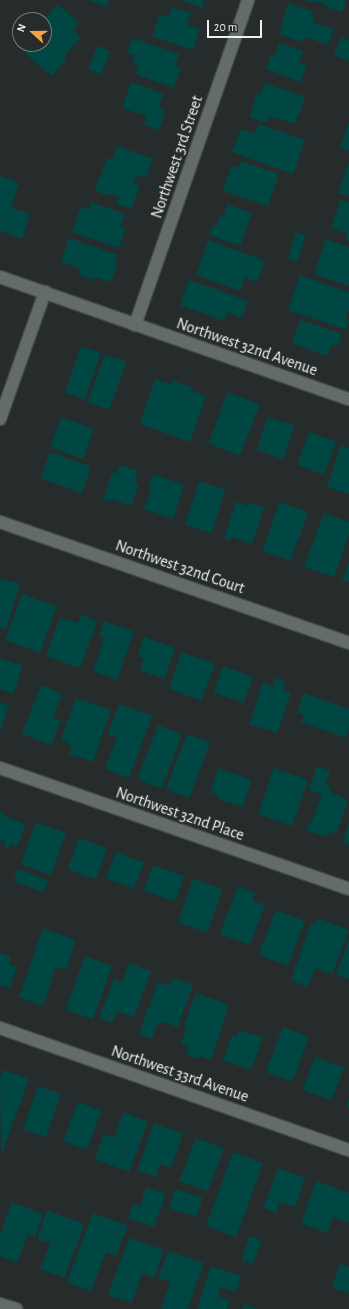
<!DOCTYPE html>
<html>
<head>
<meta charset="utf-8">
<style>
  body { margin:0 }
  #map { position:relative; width:349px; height:1309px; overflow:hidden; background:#262c2c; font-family:"Alegreya Sans",sans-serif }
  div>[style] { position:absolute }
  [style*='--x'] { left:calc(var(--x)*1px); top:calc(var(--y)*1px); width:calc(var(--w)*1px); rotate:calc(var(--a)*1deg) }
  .building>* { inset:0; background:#004643; transform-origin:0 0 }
  .roads { filter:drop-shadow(1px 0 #444a49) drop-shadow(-1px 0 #444a49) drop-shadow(0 1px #444a49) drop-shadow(0 -1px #444a49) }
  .minor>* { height:12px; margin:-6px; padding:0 6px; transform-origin:6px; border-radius:6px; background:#646b6b }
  span { translate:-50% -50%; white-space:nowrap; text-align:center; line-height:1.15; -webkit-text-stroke:3.5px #262c2c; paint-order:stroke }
  .street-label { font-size:16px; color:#edf1f1 }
  .north { position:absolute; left:12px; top:12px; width:40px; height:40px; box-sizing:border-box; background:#262c2c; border:1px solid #767b7b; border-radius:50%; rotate:291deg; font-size:11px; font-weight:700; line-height:16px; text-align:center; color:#edf1f1 }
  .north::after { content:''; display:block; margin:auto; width:14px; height:18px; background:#f7a149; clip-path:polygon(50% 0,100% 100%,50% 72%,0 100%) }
  .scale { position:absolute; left:207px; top:20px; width:55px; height:18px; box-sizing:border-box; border:2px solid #edf1f1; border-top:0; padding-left:5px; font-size:12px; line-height:14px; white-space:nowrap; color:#edf1f1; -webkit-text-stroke:3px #262c2c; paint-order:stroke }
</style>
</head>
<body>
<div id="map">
  <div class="building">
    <i style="clip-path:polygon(87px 0,109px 0,107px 7px)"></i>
    <i style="clip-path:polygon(180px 0,204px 0,202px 8px)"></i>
    <i style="clip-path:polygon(304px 0,346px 0,342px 12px,324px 6px,325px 4px,315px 1px,314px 3px)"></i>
    <i style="clip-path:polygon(288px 3px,313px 12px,311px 16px,315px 17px,313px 22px,334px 29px,328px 45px,304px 37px,302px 42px,279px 34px)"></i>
    <i style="clip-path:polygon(58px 4px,79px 23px,73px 30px,81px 37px,64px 56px,67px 59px,52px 76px,25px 53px,32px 45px,31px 44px,44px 44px,44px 20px)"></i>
    <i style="clip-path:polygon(172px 7px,191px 13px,187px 25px,200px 29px,193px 50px,152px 36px,160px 14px,168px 17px)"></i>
    <i style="clip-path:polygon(341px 37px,349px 40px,349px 61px,334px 55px)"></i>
    <i style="clip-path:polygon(133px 38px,179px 54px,175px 66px,181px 68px,174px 88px,135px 74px,138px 65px,132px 63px,135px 56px,127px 53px)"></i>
    <i style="clip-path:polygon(279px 43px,303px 51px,299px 62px,307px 65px,301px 82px,266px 69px,271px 54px,275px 56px)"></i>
    <i style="left:97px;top:46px;width:14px;height:25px;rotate:21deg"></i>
    <i style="clip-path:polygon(131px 82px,164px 94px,159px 108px,166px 110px,159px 130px,144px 124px,146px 116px,122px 108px)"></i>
    <i style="clip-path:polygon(265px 83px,305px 97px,295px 124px,278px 118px,277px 120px,269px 117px,267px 123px,250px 117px,256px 94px,260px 95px)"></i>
    <i style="clip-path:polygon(349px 122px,349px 151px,340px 148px)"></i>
    <i style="clip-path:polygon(259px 124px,305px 140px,293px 174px,232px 152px,241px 129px,255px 134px)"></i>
    <i style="clip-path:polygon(117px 146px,153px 159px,146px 178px,137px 175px,134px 184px,140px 186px,131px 209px,116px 204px,119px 197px,109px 193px,108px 196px,95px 191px,107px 158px,112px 160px)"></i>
    <i style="clip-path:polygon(241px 161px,279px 174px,268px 206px,223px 191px,232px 165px,239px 167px)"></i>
    <i style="clip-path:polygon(349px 162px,349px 196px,338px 193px)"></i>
    <i style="clip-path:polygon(0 176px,19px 183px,11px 208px,30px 214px,22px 239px,0 231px)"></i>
    <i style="clip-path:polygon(341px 199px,349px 202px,349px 241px,346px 240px,348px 234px,331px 228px)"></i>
    <i style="clip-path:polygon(91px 202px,125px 214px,120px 226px,126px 228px,119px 248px,72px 232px,81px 207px,89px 210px)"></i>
    <i style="clip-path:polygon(227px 204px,252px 213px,240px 246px,209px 235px,213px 225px,216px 226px,220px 216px,223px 217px)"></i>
    <i style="left:296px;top:232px;width:10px;height:28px;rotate:17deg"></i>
    <i style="clip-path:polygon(69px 238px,118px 255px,114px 266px,117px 266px,112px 279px,110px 278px,109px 282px,94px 277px,93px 280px,79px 275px,81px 269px,61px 262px)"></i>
    <i style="clip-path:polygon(326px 239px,349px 247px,349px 286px,314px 274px)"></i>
    <i style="clip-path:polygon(208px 240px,265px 261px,257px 282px,245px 277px,240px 291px,196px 275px)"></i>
    <i style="clip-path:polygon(300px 275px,349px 292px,349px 310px,345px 319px,349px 320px,347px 330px,288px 310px)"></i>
    <i style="clip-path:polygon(189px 280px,248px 301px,242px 318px,227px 312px,224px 321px,180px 305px)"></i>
    <i style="clip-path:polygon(300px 320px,342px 334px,337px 347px,331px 345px,327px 356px,292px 343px)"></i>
    <i style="left:81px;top:346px;width:21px;height:49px;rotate:19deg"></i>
    <i style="left:105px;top:354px;width:23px;height:51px;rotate:20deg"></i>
    <i style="clip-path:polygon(155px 379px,170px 384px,172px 380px,193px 388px,192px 391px,206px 396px,190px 442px,140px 424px)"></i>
    <i style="left:228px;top:392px;width:34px;height:55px;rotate:21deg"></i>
    <i style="left:61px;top:417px;width:35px;height:32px;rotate:20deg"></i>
    <i style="left:268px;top:417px;width:28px;height:35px;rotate:19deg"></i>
    <i style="left:309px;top:432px;width:29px;height:35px;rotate:20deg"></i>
    <i style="clip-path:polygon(341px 445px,349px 448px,349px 494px,327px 487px)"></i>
    <i style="left:50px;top:452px;width:44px;height:28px;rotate:20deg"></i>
    <i style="clip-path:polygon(120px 465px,138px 471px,134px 482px,139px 484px,131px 506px,111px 499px,110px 502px,103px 500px,112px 472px,117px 474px)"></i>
    <i style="clip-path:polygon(153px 474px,184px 485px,173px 519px,144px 509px,151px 490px,148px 489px)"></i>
    <i style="left:199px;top:481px;width:28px;height:46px;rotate:18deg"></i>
    <i style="clip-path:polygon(236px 502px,248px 506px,249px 502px,264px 508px,252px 544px,232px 537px,230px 541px,224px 538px)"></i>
    <i style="left:280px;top:502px;width:30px;height:52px;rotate:20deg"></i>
    <i style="clip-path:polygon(324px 513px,349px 522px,349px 535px,334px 577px,304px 567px)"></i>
    <i style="clip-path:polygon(349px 562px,349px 582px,342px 580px)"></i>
    <i style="clip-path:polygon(0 578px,20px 584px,6px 629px,0 627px)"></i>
    <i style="left:22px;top:594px;width:37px;height:49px;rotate:20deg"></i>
    <i style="clip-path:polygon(81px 615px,97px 621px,80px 668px,46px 656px,60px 617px,78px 623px)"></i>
    <i style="clip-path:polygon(104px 621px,134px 632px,117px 680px,93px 671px,104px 638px,99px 636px)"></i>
    <i style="clip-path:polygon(144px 637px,175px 648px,164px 679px,140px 670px,144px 659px,138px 656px)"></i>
    <i style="left:182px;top:652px;width:35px;height:39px;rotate:20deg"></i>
    <i style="clip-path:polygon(0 658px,23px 666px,13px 694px,0 689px)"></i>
    <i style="left:223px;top:666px;width:32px;height:28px;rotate:20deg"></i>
    <i style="clip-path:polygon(275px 678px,286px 682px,283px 690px,291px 693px,277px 733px,249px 724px,263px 683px,273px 687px)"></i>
    <i style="clip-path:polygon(41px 685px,62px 694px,53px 717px,61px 720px,51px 745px,22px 734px)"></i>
    <i style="clip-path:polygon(304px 693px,349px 709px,349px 729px,346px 738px,301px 722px,304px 715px,297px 712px)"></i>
    <i style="clip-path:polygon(76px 698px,111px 710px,93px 762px,69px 754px,72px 745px,61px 740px)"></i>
    <i style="clip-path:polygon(0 703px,9px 706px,0 732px)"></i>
    <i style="clip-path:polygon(119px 704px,152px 716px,129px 778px,105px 769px,117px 737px,108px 734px)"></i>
    <i style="left:158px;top:725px;width:26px;height:58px;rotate:21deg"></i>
    <i style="left:187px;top:734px;width:25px;height:59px;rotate:21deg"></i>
    <i style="clip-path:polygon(317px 766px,330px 771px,325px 785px,332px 787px,330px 792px,348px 800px,336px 834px,330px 831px,327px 837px,306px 830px,309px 823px,311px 824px,322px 794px,309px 790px)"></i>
    <i style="clip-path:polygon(218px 768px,252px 780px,242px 807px,218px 799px,219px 795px,210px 792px)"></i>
    <i style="left:274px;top:768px;width:36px;height:49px;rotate:19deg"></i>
    <i style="clip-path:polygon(0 811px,5px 812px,3px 816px,25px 824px,18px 846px,11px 844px,9px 848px,4px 847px,6px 842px,0 840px)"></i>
    <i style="left:36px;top:822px;width:32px;height:45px;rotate:20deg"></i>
    <i style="clip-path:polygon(349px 824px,349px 845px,342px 842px)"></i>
    <i style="left:79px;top:838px;width:30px;height:33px;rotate:20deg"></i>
    <i style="left:116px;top:852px;width:30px;height:28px;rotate:21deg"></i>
    <i style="left:153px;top:865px;width:33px;height:27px;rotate:20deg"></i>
    <i style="left:18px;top:869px;width:32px;height:13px;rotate:20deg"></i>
    <i style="left:193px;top:879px;width:31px;height:46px;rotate:19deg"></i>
    <i style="clip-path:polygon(238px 886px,255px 893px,252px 901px,265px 905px,250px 945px,220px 934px)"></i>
    <i style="left:276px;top:910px;width:31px;height:48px;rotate:21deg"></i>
    <i style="clip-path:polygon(317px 918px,349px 930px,332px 974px,315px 968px,308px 987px,291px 980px,311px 923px,315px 925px)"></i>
    <i style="clip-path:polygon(43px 928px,76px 940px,66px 970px,56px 967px,43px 1006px,19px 997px)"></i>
    <i style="clip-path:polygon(349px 939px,349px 979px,336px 975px)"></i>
    <i style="clip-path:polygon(0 953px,11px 957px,9px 964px,17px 967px,10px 988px,0 985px)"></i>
    <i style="left:85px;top:956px;width:29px;height:57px;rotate:20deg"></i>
    <i style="clip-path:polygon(129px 963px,151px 971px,134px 1017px,117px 1011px,112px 1023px,99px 1018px,114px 979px,122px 982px)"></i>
    <i style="clip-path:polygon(173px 978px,193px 985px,178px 1027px,164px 1022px,157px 1025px,152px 1039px,139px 1034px,158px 982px,170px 986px)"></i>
    <i style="clip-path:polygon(196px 993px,229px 1005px,211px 1060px,200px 1056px,199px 1059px,186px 1055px,189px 1047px,181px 1044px,187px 1026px,184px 1025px)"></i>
    <i style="left:283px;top:1027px;width:28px;height:48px;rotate:21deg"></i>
    <i style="clip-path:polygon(240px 1030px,263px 1038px,251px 1070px,223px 1060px,232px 1035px,237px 1036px)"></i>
    <i style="left:315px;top:1057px;width:31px;height:35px;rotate:21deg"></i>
    <i style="clip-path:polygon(3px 1070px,29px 1079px,1px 1156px,0 1077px)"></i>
    <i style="left:38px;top:1086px;width:24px;height:46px;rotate:19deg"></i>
    <i style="clip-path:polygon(349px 1098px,349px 1108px,346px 1107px)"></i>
    <i style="left:78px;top:1102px;width:25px;height:42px;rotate:21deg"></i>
    <i style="clip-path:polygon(124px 1112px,148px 1122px,129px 1172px,95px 1159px,104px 1134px,114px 1138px)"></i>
    <i style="clip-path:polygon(154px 1123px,183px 1134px,171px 1168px,160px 1164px,156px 1177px,137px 1170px)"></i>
    <i style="left:196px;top:1138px;width:30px;height:46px;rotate:21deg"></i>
    <i style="left:233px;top:1152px;width:32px;height:79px;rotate:20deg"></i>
    <i style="clip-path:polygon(278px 1168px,305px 1178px,295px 1207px,280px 1202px,276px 1213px,263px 1208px)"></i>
    <i style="clip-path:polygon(316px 1181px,349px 1193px,349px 1223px,333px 1217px,327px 1233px,301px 1223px)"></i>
    <i style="clip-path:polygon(146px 1188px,166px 1194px,154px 1227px,128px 1218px,133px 1204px,140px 1206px)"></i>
    <i style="left:175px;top:1189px;width:29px;height:20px;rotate:18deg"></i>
    <i style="clip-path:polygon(12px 1202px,43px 1214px,35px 1236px,28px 1234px,17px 1263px,0 1256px,0 1235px)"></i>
    <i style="clip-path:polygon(47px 1210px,84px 1224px,65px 1278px,40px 1269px,50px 1243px,37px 1239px)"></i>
    <i style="clip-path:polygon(93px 1213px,128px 1226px,116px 1256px,106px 1252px,91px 1291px,67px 1282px)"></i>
    <i style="left:249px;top:1236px;width:13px;height:25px;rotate:18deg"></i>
    <i style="clip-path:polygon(129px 1238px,164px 1250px,154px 1278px,142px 1273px,132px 1303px,108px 1295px)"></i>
    <i style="clip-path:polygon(168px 1251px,204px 1263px,188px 1309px,161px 1309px,170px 1282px,158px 1278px)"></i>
    <i style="clip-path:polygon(340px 1264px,349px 1267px,349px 1293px,332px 1288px)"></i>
    <i style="clip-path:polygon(211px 1266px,241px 1276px,236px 1292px,221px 1287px,218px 1296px,230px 1300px,227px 1309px,197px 1309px)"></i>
    <i style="clip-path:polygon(244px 1304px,257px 1309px,243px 1309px)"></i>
  </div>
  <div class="roads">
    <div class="minor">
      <i style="--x:0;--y:277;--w:370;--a:19.3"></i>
      <i style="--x:135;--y:325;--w:344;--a:-70.8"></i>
      <i style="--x:0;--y:419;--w:135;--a:-70.5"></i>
      <i style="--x:0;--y:522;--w:369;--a:19.1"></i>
      <i style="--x:0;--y:768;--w:369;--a:19.1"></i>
      <i style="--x:0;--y:1028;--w:370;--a:19.3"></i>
      <i style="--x:0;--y:1304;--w:17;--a:17"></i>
    </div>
  </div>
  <div class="street-label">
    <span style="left:177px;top:157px;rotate:-71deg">Northwest 3rd Street</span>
    <span style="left:247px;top:347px;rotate:19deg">Northwest 32nd Avenue</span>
    <span style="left:180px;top:567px;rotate:19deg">Northwest 32nd Court</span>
    <span style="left:180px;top:814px;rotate:19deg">Northwest 32nd Place</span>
    <span style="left:180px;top:1074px;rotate:19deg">Northwest 33rd Avenue</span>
  </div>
  <div class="north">N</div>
  <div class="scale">20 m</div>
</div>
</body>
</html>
